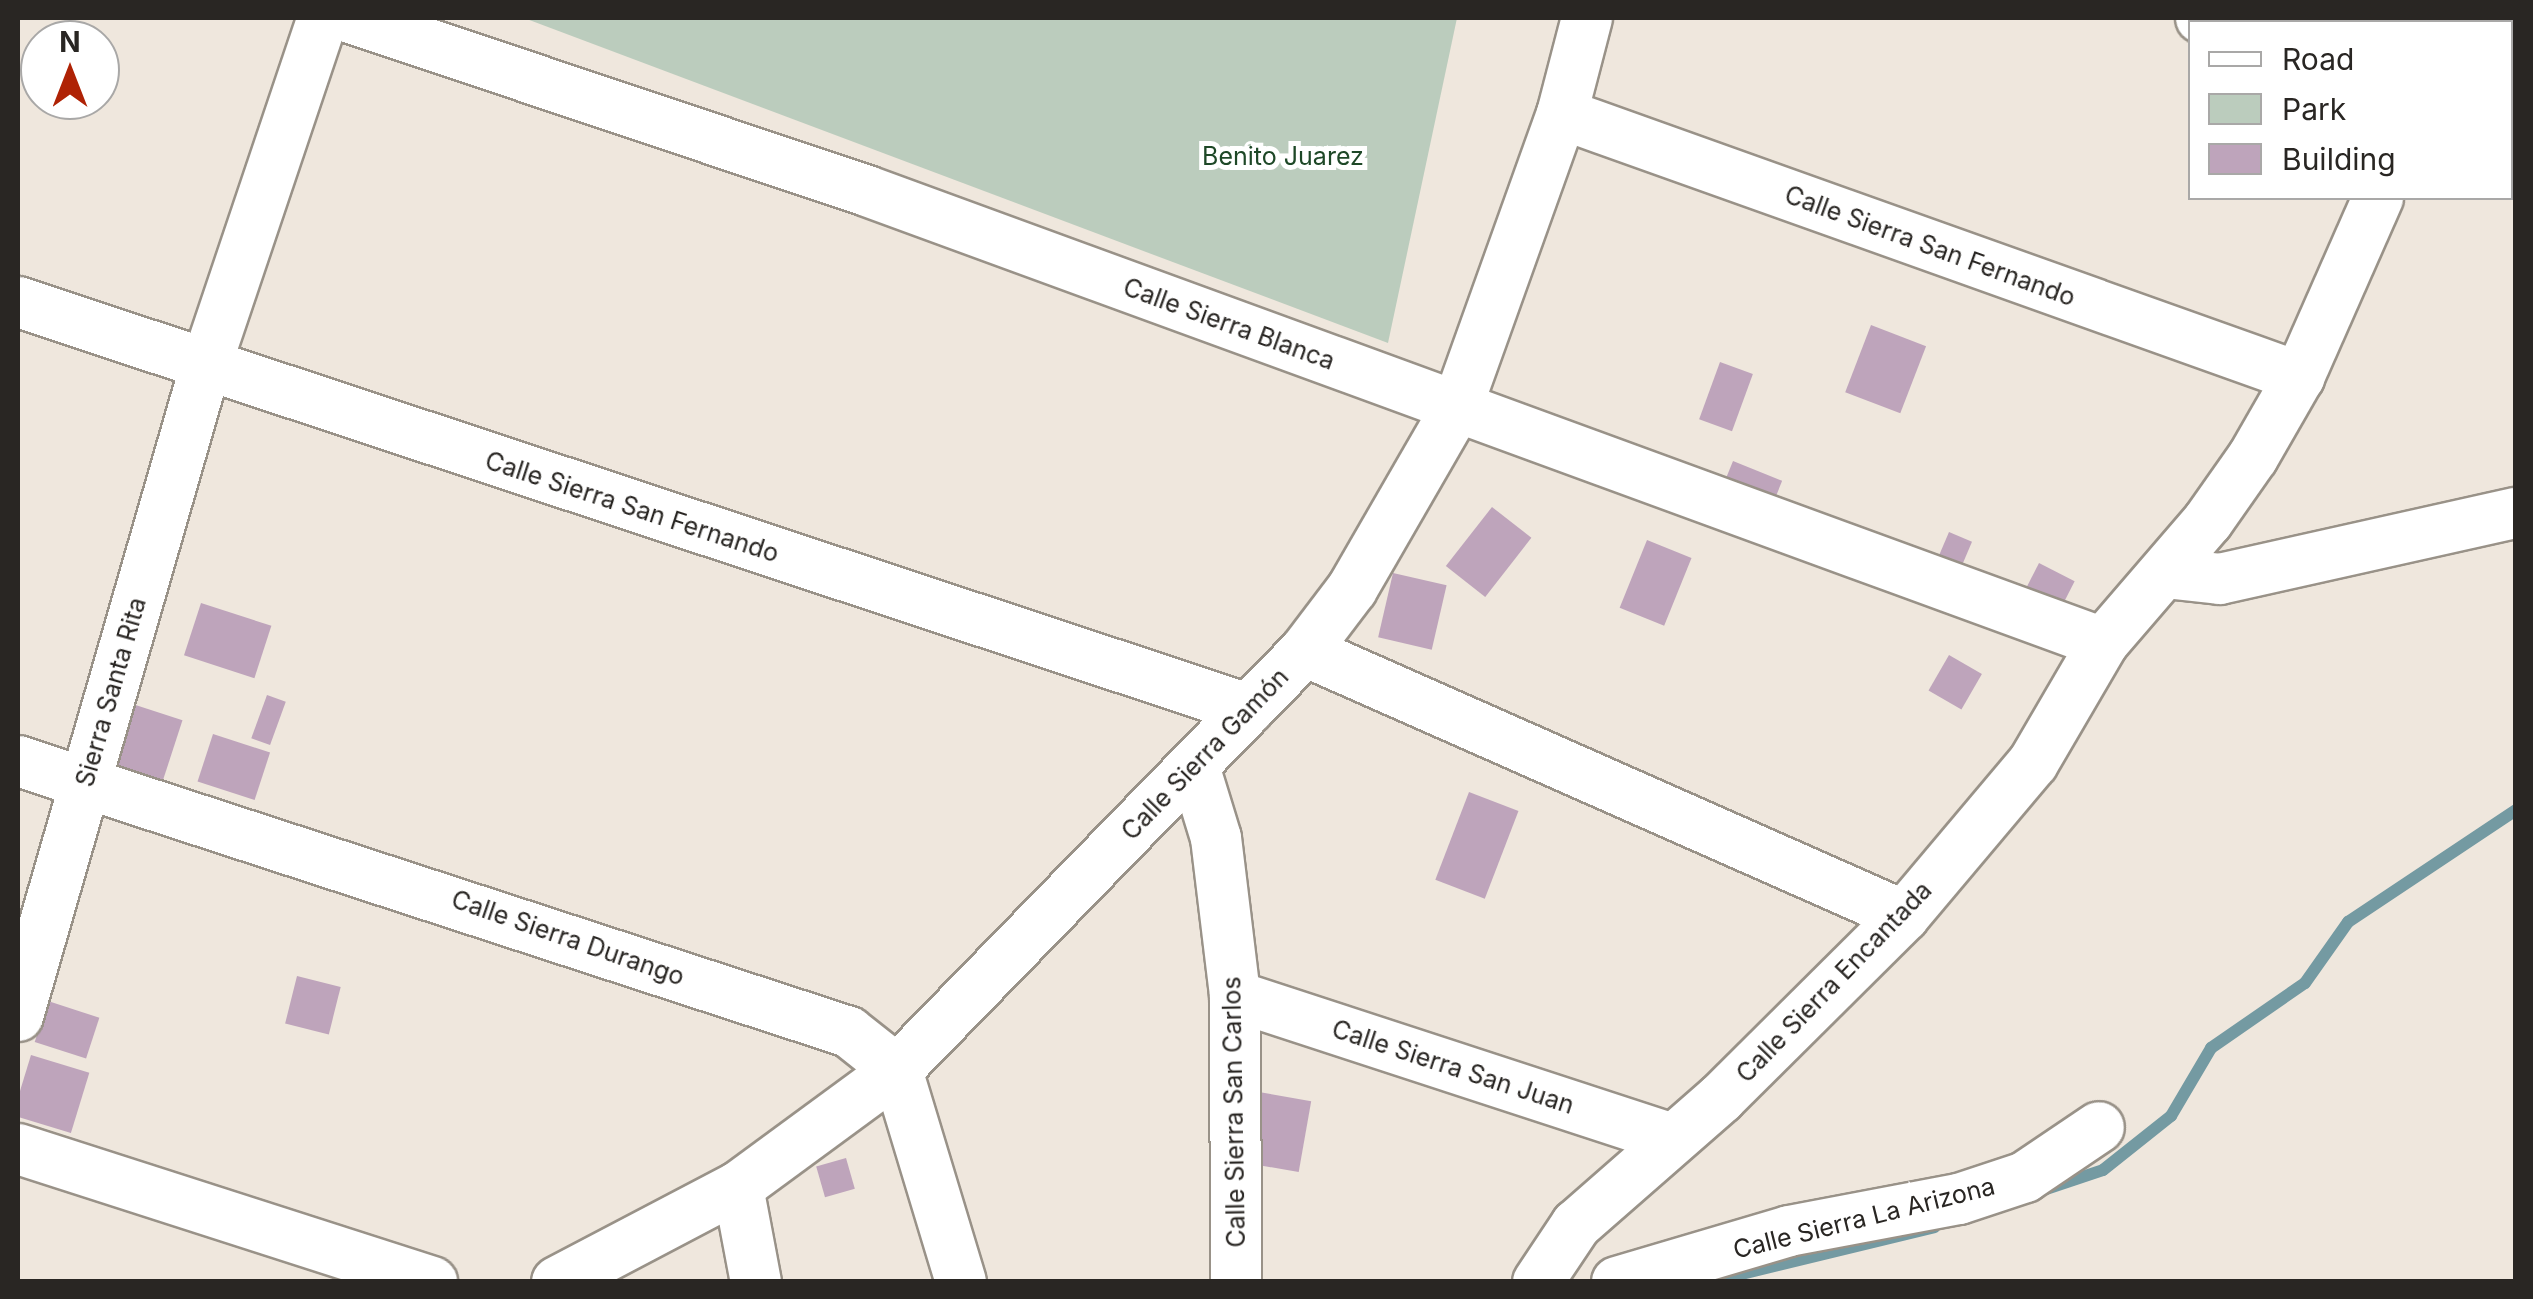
<!DOCTYPE html>
<html>
<head>
<meta charset="utf-8">
<style>
  body { margin:0 }
  #map { position:relative; width:2533px; height:1299px; overflow:hidden; background:#efe7dd; font-family:Inter,sans-serif }
  div>[style] { position:absolute }
  [style*='--x'] { left:calc(var(--x)*1px); top:calc(var(--y)*1px); width:calc(var(--w)*1px); rotate:calc(var(--a)*1deg) }
  .green>* { inset:0; background:#bbccbd }
  .stream>* { height:12px; margin:-6px; padding:0 6px; transform-origin:6px; border-radius:6px; background:#749aa2 }
  .building>* { inset:0; background:#bea4bb; transform-origin:0 0 }
  .roads { filter:drop-shadow(2px 0 #999288) drop-shadow(-2px 0 #999288) drop-shadow(0 2px #999288) drop-shadow(0 -2px #999288) }
  .minor>* { height:50px; margin:-25px; padding:0 25px; transform-origin:25px; border-radius:25px; background:#fff }
  span { translate:-50% -50%; white-space:nowrap; text-align:center; line-height:1.15; -webkit-text-stroke:10px #fff; paint-order:stroke }
  .park-label { font-size:25px; color:#1e4827 }
  .street-label { font-size:25px; color:#292623 }
  .frame { position:absolute; inset:0; border:20px solid #292623; pointer-events:none }
  .legend { position:absolute; left:2188px; top:20px; width:325px; height:180px; box-sizing:border-box; background:#fff; border:2px solid #a9a8a7; margin:0; padding:12px 18px; list-style:none; font-size:30px; color:#292623 }
  .legend li { display:flex; align-items:center; gap:20px; height:50px }
  .legend b { width:50px; border:2px solid #a9a8a7 }
  .north { position:absolute; left:20px; top:20px; width:100px; height:100px; box-sizing:border-box; background:#fff; border:2px solid #a9a8a7; border-radius:50%; rotate:0deg; font-size:28px; font-weight:700; line-height:40px; text-align:center; color:#292623 }
  .north::after { content:''; display:block; margin:auto; width:35px; height:45px; background:#af2205; clip-path:polygon(50% 0,100% 100%,50% 72%,0 100%) }
</style>
</head>
<body>
<div id="map">
  <div class="green">
    <i style="clip-path:polygon(524px 18px,1457px 18px,1388px 343px)"></i>
  </div>
  <div class="stream">
    <i style="--x:2043;--y:1190;--w:63;--a:-18.4"></i>
    <i style="--x:2103;--y:1170;--w:87;--a:-38.5"></i>
    <i style="--x:2171;--y:1116;--w:79;--a:-59.5"></i>
    <i style="--x:2211;--y:1048;--w:114;--a:-34.7"></i>
    <i style="--x:2305;--y:983;--w:75;--a:-54.8"></i>
    <i style="--x:2348;--y:922;--w:202;--a:-33.7"></i>
    <i style="--x:1709;--y:1282;--w:232;--a:-13.7"></i>
  </div>
  <div class="building">
    <i style="left:1871px;top:325px;width:59px;height:72px;rotate:21deg"></i>
    <i style="left:1720px;top:362px;width:35px;height:61px;rotate:20deg"></i>
    <i style="left:1733px;top:461px;width:53px;height:23px;rotate:22deg"></i>
    <i style="left:1492px;top:507px;width:50px;height:75px;rotate:38deg"></i>
    <i style="left:1949px;top:532px;width:25px;height:34px;rotate:23deg"></i>
    <i style="left:1647px;top:540px;width:48px;height:73px;rotate:22deg"></i>
    <i style="left:2039px;top:563px;width:40px;height:34px;rotate:27deg"></i>
    <i style="left:1393px;top:573px;width:55px;height:66px;rotate:13deg"></i>
    <i style="left:201px;top:603px;width:74px;height:55px;rotate:18deg"></i>
    <i style="left:1949px;top:655px;width:38px;height:41px;rotate:30deg"></i>
    <i style="left:267px;top:695px;width:20px;height:46px;rotate:20deg"></i>
    <i style="left:114px;top:698px;width:72px;height:64px;rotate:18deg"></i>
    <i style="left:213px;top:734px;width:60px;height:50px;rotate:18deg"></i>
    <i style="left:1469px;top:792px;width:53px;height:94px;rotate:21deg"></i>
    <i style="left:297px;top:976px;width:45px;height:49px;rotate:14deg"></i>
    <i style="left:48px;top:1001px;width:54px;height:43px;rotate:18deg"></i>
    <i style="left:31px;top:1055px;width:61px;height:63px;rotate:17deg"></i>
    <i style="left:1259px;top:1092px;width:53px;height:72px;rotate:10deg"></i>
    <i style="left:846px;top:1158px;width:32px;height:31px;rotate:74deg"></i>
  </div>
  <div class="roads">
    <div class="minor">
      <i style="--x:351;--y:18;--w:544;--a:18.53"></i>
      <i style="--x:867;--y:191;--w:1316;--a:20.09"></i>
      <i style="--x:2201;--y:18;--w:15;--a:16"></i>
      <i style="--x:2447;--y:22;--w:4;--a:-63"></i>
      <i style="--x:1562;--y:114;--w:783;--a:19.64"></i>
      <i style="--x:2510;--y:128;--w:6;--a:18"></i>
      <i style="--x:18;--y:302;--w:1296;--a:18.31"></i>
      <i style="--x:2165;--y:573;--w:55;--a:6.2"></i>
      <i style="--x:2220;--y:579;--w:303;--a:-12.6"></i>
      <i style="--x:1305;--y:651;--w:655;--a:23.86"></i>
      <i style="--x:18;--y:761;--w:874;--a:18.06"></i>
      <i style="--x:849;--y:1032;--w:61;--a:38.4"></i>
      <i style="--x:897;--y:1070;--w:221;--a:73.2"></i>
      <i style="--x:1194;--y:766;--w:75;--a:73"></i>
      <i style="--x:1216;--y:838;--w:159;--a:83.1"></i>
      <i style="--x:1235;--y:996;--w:286;--a:89.8"></i>
      <i style="--x:1235;--y:996;--w:458;--a:18.1"></i>
      <i style="--x:18;--y:1016;--w:674;--a:-73.9"></i>
      <i style="--x:205;--y:368;--w:369;--a:-71.4"></i>
      <i style="--x:18;--y:1149;--w:435;--a:17.8"></i>
      <i style="--x:738;--y:1187;--w:97;--a:79.3"></i>
      <i style="--x:557;--y:1282;--w:204;--a:-27.7"></i>
      <i style="--x:738;--y:1187;--w:197;--a:-36.3"></i>
      <i style="--x:897;--y:1070;--w:585;--a:-45.76"></i>
      <i style="--x:1305;--y:651;--w:78;--a:-52.8"></i>
      <i style="--x:1352;--y:589;--w:210;--a:-60"></i>
      <i style="--x:1457;--y:407;--w:311;--a:-70.3"></i>
      <i style="--x:1562;--y:114;--w:99;--a:-75.4"></i>
      <i style="--x:1538;--y:1282;--w:69;--a:-56.3"></i>
      <i style="--x:1576;--y:1225;--w:193;--a:-41.2"></i>
      <i style="--x:1721;--y:1098;--w:258;--a:-44.8"></i>
      <i style="--x:1904;--y:916;--w:200;--a:-49.9"></i>
      <i style="--x:2033;--y:763;--w:139;--a:-59.7"></i>
      <i style="--x:2103;--y:643;--w:161;--a:-49.3"></i>
      <i style="--x:2208;--y:521;--w:78;--a:-54.9"></i>
      <i style="--x:2253;--y:457;--w:92;--a:-60.1"></i>
      <i style="--x:2299;--y:377;--w:196;--a:-66.2"></i>
      <i style="--x:1617;--y:1282;--w:179;--a:-16.5"></i>
      <i style="--x:1789;--y:1231;--w:173;--a:-10.7"></i>
      <i style="--x:1959;--y:1199;--w:70;--a:-18.4"></i>
      <i style="--x:2025;--y:1177;--w:89;--a:-34"></i>
    </div>
  </div>
  <div class="park-label">
    <span style="left:1283px;top:156px">Benito Juarez</span>
  </div>
  <div class="street-label">
    <span style="left:1930px;top:246px;rotate:20deg">Calle Sierra San Fernando</span>
    <span style="left:1229px;top:324px;rotate:20deg">Calle Sierra Blanca</span>
    <span style="left:632px;top:507px;rotate:18deg">Calle Sierra San Fernando</span>
    <span style="left:111px;top:692px;rotate:-74deg">Sierra Santa Rita</span>
    <span style="left:1205px;top:754px;rotate:-46deg">Calle Sierra Gamón</span>
    <span style="left:568px;top:938px;rotate:19deg">Calle Sierra Durango</span>
    <span style="left:1834px;top:982px;rotate:-46deg">Calle Sierra Encantada</span>
    <span style="left:1453px;top:1067px;rotate:18deg">Calle Sierra San Juan</span>
    <span style="left:1234px;top:1112px;rotate:-91deg">Calle Sierra San Carlos</span>
    <span style="left:1864px;top:1218px;rotate:-14deg">Calle Sierra La Arizona</span>
  </div>
  <div class="frame"></div>
  <ul class="legend">
  <li><b style="height:12px;background:#fff"></b>Road</li>
  <li><b style="height:28px;background:#bbccbd"></b>Park</li>
  <li><b style="height:28px;background:#bea4bb"></b>Building</li>
  </ul>
  <div class="north">N</div>
</div>
</body>
</html>
